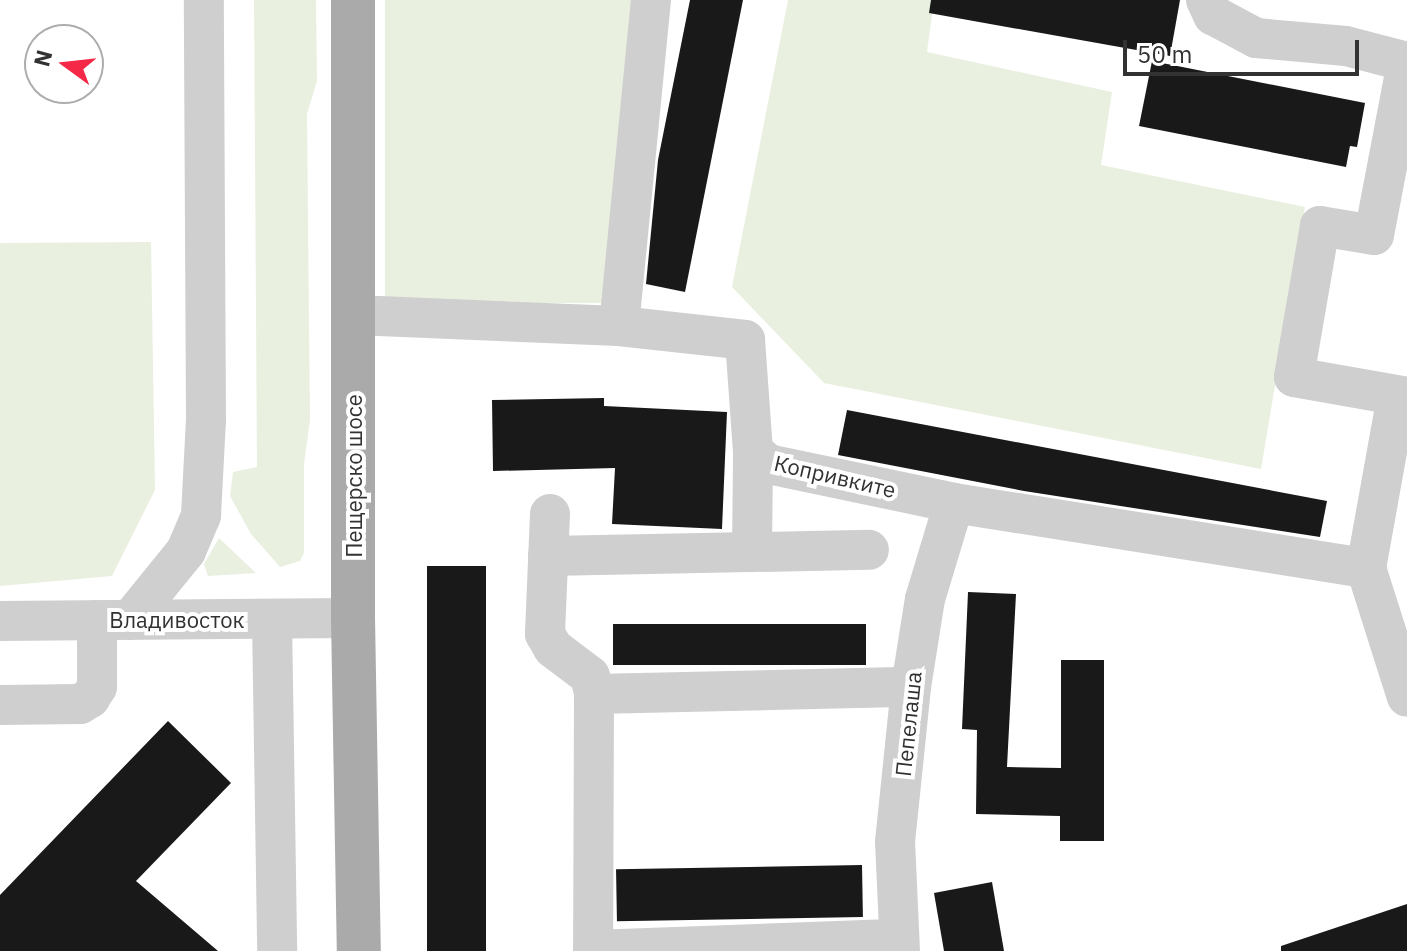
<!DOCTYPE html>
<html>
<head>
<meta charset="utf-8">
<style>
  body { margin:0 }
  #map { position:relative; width:1407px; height:951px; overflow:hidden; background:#fff; font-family:"IBM Plex Sans",sans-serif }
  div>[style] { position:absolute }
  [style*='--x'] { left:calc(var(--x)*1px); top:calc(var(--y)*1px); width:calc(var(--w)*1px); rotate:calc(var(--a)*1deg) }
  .green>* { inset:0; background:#eaf0e0; transform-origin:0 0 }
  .building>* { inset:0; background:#191919; transform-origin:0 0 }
  .minor>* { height:40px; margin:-20px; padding:0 20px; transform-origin:20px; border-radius:20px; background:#cfcfcf }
  .major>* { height:44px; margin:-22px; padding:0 22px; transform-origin:22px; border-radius:22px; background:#aaa }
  span { translate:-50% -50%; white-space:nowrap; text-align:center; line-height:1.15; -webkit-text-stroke:8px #fff; paint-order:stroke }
  .street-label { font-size:22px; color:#323232 }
  .north { position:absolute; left:24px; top:24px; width:80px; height:80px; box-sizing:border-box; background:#fff; border:2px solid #adadad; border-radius:50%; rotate:285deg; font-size:22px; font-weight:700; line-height:32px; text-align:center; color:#323232 }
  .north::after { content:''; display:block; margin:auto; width:28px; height:36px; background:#f52847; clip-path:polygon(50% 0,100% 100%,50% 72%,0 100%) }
  .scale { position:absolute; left:1123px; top:40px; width:236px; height:36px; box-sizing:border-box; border:4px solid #323232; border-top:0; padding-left:10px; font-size:24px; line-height:28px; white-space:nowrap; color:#323232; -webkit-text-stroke:6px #fff; paint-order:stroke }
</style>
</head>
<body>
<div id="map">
  <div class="green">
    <i style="clip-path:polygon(254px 0,316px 0,317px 81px,307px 114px,310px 420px,304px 464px,304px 553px,300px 561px,280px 567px,251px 534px,230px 496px,233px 472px,257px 467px)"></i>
    <i style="left:385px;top:0;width:247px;height:303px"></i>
    <i style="clip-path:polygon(788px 0,934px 0,927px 52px,1112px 92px,1101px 165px,1305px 207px,1261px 469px,824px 383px,732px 287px)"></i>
    <i style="clip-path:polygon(151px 242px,155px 490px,112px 576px,0 586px,0 243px)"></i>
    <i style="clip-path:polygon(219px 538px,256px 573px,208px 576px,204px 564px)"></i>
  </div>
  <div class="building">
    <i style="clip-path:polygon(690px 0,743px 0,685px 292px,646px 284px,658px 160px)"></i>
    <i style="clip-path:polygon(931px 0,1180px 0,1170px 56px,929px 13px)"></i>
    <i style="clip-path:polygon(1152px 61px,1365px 103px,1357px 147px,1350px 146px,1346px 167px,1139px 126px)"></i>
    <i style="clip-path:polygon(604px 398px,604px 406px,727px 412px,722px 529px,612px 524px,615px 468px,493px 471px,492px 400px)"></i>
    <i style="clip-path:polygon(847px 410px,1327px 501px,1320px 537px,1024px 491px,838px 455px)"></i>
    <i style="left:427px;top:566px;width:59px;height:385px"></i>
    <i style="clip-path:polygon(968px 592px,1016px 594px,1007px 767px,1061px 768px,1061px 660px,1104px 660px,1104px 841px,1060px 841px,1060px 816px,976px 814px,977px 730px,962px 729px)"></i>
    <i style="left:866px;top:624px;width:41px;height:253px;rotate:90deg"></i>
    <i style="clip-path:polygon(168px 721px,231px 783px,136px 881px,218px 951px,0 951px,0 895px)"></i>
    <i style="left:862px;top:865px;width:52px;height:246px;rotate:89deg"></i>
    <i style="clip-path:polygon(992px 882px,1004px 951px,944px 951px,934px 893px)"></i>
    <i style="clip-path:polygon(1407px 904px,1407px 951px,1281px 951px,1281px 946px)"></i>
  </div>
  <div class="minor">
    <i style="--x:1206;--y:0;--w:17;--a:65"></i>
    <i style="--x:1213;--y:15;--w:49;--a:28.1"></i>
    <i style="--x:1256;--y:38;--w:90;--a:5.1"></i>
    <i style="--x:1346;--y:46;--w:63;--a:14.7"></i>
    <i style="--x:1407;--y:62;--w:176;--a:100.8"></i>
    <i style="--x:1374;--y:235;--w:55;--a:-170.5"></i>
    <i style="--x:1320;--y:226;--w:153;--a:99.8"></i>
    <i style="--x:1294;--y:377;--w:115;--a:10"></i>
    <i style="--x:355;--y:315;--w:264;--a:2.4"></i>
    <i style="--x:619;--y:326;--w:127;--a:6.3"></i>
    <i style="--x:745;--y:340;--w:111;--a:85.9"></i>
    <i style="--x:753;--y:451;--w:20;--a:41"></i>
    <i style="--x:768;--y:464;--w:190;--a:11.8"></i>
    <i style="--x:954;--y:503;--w:417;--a:9"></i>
    <i style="--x:619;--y:326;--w:328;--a:-84.4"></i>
    <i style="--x:1397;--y:396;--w:175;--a:100.2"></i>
    <i style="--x:1366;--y:568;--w:135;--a:72.4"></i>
    <i style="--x:550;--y:514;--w:120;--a:92.4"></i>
    <i style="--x:545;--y:634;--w:16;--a:60"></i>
    <i style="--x:553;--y:648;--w:46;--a:37.1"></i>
    <i style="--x:590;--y:676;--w:18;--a:77"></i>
    <i style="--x:594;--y:694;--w:257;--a:90.2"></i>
    <i style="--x:752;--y:552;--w:101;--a:-89.4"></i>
    <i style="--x:548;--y:556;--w:321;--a:-1.1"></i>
    <i style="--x:130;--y:620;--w:89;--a:-50.9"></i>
    <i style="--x:186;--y:551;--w:39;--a:-67"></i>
    <i style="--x:201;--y:515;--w:94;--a:-87"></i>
    <i style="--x:206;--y:421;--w:421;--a:-90.3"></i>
    <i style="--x:272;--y:620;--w:331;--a:89.1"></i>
    <i style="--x:0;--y:621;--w:353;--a:-0.5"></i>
    <i style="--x:594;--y:694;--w:317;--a:-1.3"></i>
    <i style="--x:0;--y:705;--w:80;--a:-0.7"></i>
    <i style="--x:80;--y:704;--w:12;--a:-31"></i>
    <i style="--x:90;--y:698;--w:13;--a:-58"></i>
    <i style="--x:97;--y:687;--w:67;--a:-90"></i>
    <i style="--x:593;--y:950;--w:305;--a:-2.1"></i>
    <i style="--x:900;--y:951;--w:109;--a:-92.6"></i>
    <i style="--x:895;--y:842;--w:156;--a:-84.1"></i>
    <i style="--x:911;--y:687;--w:89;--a:-81"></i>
    <i style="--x:925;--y:599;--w:100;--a:-73.2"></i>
  </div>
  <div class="major">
    <i style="--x:353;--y:0;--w:618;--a:90"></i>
    <i style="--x:353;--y:618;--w:333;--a:89"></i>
  </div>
  <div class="street-label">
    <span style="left:354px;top:476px;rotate:-90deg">Пещерско шосе</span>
    <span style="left:835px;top:476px;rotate:13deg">Копривките</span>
    <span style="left:177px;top:620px">Владивосток</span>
    <span style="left:908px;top:724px;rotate:-84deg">Пепелаша</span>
  </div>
  <div class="north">N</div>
  <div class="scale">50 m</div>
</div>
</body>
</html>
